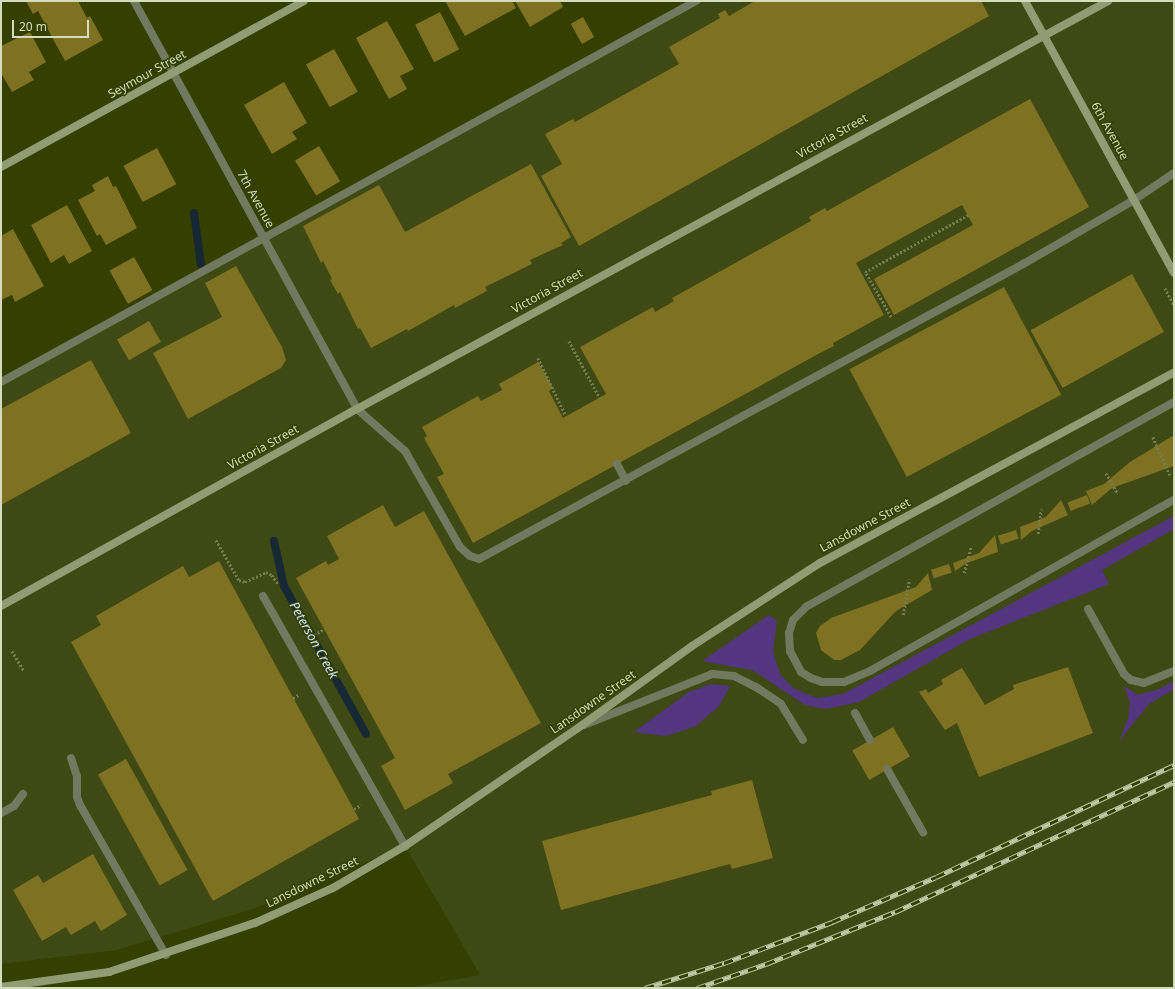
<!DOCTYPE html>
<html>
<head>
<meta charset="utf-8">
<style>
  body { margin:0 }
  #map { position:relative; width:1175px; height:989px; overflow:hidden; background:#343f00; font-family:"Noto Sans",sans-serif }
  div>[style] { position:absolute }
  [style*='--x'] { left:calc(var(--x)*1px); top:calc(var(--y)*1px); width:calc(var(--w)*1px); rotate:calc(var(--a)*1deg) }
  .built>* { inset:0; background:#3e4914 }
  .green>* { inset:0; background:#543680 }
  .stream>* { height:8px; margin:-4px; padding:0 4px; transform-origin:4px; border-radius:4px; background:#162834 }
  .building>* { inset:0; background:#7e7121; transform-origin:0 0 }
  .path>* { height:2.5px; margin-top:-1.25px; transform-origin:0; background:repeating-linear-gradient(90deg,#757f4d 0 2px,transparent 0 4px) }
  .lane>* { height:8px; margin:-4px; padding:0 4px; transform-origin:4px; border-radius:4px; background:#727960 }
  .street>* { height:8px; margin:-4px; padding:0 4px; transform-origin:4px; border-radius:4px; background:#727960 }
  .secondary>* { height:8px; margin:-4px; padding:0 4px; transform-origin:4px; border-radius:4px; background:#929c74 }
  .rail>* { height:4.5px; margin-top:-2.25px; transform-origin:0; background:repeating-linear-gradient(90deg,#343f00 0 9px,#c1c9a6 0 18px); box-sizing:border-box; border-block:1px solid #c1c9a6 }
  span { translate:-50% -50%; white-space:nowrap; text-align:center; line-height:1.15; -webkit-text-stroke:3px #343f00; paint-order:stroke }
  .street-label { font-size:12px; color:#d4dcbd }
  .water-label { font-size:13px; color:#cae4f8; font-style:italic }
  .frame { position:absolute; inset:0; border:2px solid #d4dcbd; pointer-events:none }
  .scale { position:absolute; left:12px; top:20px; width:77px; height:18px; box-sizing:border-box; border:2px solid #d4dcbd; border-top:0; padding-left:5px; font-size:12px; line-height:14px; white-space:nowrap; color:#d4dcbd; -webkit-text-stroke:3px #343f00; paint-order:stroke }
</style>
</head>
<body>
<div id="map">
  <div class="built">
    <i style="clip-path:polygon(695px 1px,1174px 1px,1174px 988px,407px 988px,480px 975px,405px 846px,256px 908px,117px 950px,1px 964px,1px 382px)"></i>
  </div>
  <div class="green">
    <i style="clip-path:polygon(1174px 516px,1174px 529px,1102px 570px,1109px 584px,970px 639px,859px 702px,826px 709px,805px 705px,752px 670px,702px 661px,769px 615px,777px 621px,773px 651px,780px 674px,793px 688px,817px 698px,843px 694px)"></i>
    <i style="clip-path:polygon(1174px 681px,1174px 689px,1149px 704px,1119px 741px,1128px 719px,1130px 702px,1124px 686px,1138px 695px,1159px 689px)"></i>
    <i style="clip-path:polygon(711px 684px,730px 686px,719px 706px,696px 726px,666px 736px,634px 732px,689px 692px)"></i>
  </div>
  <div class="stream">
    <i style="--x:194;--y:213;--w:52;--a:82.3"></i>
    <i style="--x:274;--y:541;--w:46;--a:77.5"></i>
    <i style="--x:284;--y:586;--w:169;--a:61"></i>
  </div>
  <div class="building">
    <i style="clip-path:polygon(26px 1px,78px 1px,87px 18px,90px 16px,103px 40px,65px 61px,38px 11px,33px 14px)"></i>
    <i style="clip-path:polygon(445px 1px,512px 1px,516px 8px,465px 36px)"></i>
    <i style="clip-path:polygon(515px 1px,560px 1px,563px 7px,530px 27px)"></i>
    <i style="clip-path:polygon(755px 1px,981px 1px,989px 16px,579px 246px,541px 176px,562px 164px,545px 134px,573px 119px,575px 122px,679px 64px,669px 47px,720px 18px,718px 14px,725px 10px,729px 16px)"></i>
    <i style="left:440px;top:12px;width:42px;height:28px;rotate:63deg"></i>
    <i style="left:583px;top:17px;width:23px;height:14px;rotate:61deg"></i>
    <i style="clip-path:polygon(387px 21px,414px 69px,400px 76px,407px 89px,389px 99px,356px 38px)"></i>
    <i style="clip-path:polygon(30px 32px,46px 62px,29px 72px,34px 80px,12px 92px,1px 73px,1px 46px)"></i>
    <i style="left:334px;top:49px;width:49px;height:32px;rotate:61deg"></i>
    <i style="clip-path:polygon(284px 82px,307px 123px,292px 132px,297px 139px,272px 154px,244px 105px)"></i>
    <i style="clip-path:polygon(1030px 99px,1089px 207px,894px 315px,874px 279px,973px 225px,962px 205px,856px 263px,884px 315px,833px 343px,834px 346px,820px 353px,473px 543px,437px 477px,444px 474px,424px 438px,427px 436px,422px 427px,478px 396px,481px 401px,502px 390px,499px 384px,538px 362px,553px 388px,549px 391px,563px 418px,606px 394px,580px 347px,653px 307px,655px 312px,674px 301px,672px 298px,811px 221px,809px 217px,825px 208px,827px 211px)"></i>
    <i style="left:319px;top:146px;width:41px;height:28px;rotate:59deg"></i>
    <i style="left:157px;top:148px;width:41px;height:38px;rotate:62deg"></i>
    <i style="clip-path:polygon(531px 164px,571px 237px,561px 243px,563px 245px,530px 260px,532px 264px,485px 287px,487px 291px,455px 308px,454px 305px,408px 331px,407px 329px,371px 348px,360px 328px,358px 329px,340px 292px,338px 294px,330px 280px,332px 279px,323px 261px,321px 263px,303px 226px,379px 185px,405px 232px)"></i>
    <i style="clip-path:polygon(108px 176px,113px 187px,116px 186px,137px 228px,106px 245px,100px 234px,97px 236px,78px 200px,95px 191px,92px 185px)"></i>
    <i style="clip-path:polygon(67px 205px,92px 251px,69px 264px,64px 255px,51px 263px,31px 225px)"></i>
    <i style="clip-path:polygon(13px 229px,44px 286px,15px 302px,12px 295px,1px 300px,1px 236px)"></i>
    <i style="left:134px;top:257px;width:38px;height:28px;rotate:61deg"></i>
    <i style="clip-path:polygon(236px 266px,282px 347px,286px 360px,281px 368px,188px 419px,153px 353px,222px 317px,205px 283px)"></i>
    <i style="left:1132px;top:274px;width:66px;height:116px;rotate:61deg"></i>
    <i style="left:1004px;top:287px;width:122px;height:175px;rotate:62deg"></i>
    <i style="left:149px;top:321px;width:24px;height:37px;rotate:60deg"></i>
    <i style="clip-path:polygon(91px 360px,131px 433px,1px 505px,1px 409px)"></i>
    <i style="clip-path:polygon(1174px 435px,1174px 466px,1112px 488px,1092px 505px,1086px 491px,1104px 484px,1130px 462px)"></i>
    <i style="left:1087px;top:495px;width:9px;height:21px;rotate:69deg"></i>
    <i style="clip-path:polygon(1061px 500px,1068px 515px,1032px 531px,1021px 540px,1020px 527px,1046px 517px)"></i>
    <i style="clip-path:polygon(383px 505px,395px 527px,424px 511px,541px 723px,448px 774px,453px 783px,405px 810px,381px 766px,395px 758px,296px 578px,326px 561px,328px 565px,339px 559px,327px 536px)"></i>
    <i style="left:1016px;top:530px;width:9px;height:19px;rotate:72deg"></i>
    <i style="clip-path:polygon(995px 535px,998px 552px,967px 563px,955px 571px,953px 563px,979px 553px)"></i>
    <i style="clip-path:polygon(219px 561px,359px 819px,213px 901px,71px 642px,101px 625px,96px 616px,183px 566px,189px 577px)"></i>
    <i style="left:949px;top:564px;width:9px;height:19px;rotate:72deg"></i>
    <i style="clip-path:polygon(928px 573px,932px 590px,896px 611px,860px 650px,841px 660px,834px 660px,821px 650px,816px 633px,820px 626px,831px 618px,916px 587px)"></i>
    <i style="clip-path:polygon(1068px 667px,1093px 733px,979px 777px,957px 723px,945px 730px,919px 692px,926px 689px,928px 693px,943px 684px,941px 680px,962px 668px,985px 705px,1014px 689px,1013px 685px)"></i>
    <i style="left:893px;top:727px;width:34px;height:47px;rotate:60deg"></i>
    <i style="left:126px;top:759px;width:127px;height:32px;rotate:61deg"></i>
    <i style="clip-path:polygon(752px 780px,773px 858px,732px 869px,730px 864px,561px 910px,542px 841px,712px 795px,711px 791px)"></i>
    <i style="clip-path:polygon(93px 854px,127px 915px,101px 931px,95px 921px,71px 935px,66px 927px,42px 941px,13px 890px,38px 875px,43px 883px)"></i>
  </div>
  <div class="path">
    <i style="--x:1165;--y:288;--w:19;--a:62"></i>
    <i style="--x:891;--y:317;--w:52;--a:-120"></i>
    <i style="--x:865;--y:272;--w:118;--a:-29"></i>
    <i style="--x:569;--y:341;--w:65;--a:61.5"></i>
    <i style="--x:538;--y:358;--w:64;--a:64.2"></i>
    <i style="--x:1153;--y:437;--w:42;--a:65.9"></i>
    <i style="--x:1106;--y:473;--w:24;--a:60"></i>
    <i style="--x:1038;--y:534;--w:25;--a:-83"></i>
    <i style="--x:216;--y:540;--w:46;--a:60.1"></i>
    <i style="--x:239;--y:580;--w:6;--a:18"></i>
    <i style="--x:245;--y:582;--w:23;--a:-25"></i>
    <i style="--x:266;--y:572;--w:7;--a:27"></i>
    <i style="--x:272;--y:575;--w:11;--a:56"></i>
    <i style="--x:964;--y:573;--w:28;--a:-75"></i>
    <i style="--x:903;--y:615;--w:36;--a:-80"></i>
    <i style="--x:307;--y:639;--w:20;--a:-30"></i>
    <i style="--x:12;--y:651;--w:23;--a:59"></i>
    <i style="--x:293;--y:698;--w:6;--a:-31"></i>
    <i style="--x:354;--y:809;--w:8;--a:-30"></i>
  </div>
  <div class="lane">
    <i style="--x:1;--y:382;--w:793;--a:-28.73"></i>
    <i style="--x:1174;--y:402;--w:421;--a:150.9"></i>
    <i style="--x:806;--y:607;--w:18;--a:135"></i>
    <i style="--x:793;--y:620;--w:14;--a:107"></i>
    <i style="--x:789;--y:633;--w:18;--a:87"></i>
    <i style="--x:790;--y:651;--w:24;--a:62"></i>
    <i style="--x:801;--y:672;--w:12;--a:31"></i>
    <i style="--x:811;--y:678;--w:12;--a:20"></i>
    <i style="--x:822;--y:682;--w:22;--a:0"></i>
    <i style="--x:844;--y:682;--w:28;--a:-23"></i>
    <i style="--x:870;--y:671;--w:349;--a:-29.4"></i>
    <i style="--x:357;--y:409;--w:64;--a:41.2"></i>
    <i style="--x:405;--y:451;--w:111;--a:60.2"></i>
    <i style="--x:460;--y:547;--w:13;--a:42"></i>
    <i style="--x:470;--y:556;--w:9;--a:18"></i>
    <i style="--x:479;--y:559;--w:621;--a:-28.46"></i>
    <i style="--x:1025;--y:263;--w:126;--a:-30"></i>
    <i style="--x:1134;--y:200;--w:48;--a:-34"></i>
    <i style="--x:617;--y:464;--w:19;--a:62"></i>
    <i style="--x:263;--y:596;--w:288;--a:60.4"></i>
    <i style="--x:1088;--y:609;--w:74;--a:61"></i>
    <i style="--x:1124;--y:674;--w:9;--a:41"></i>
    <i style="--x:1131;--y:680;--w:13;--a:13"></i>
    <i style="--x:1144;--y:683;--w:32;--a:-22"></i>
    <i style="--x:855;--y:713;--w:31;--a:61"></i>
    <i style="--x:584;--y:725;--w:138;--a:-21.7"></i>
    <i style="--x:712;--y:674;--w:22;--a:5"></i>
    <i style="--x:734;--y:676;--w:25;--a:27"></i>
    <i style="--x:756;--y:687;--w:30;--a:34"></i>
    <i style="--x:781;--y:704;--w:42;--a:58.6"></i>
    <i style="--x:71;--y:758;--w:19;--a:72"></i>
    <i style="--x:77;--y:776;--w:21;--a:90"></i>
    <i style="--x:77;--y:797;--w:9;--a:69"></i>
    <i style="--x:80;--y:805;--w:173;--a:60.2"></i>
    <i style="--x:887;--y:769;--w:73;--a:60.3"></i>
    <i style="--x:1;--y:813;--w:15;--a:-28"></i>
    <i style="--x:14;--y:806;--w:15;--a:-53"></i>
  </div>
  <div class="street">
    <i style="--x:134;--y:1;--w:465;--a:61.3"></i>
  </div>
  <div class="secondary">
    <i style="--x:1025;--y:1;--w:310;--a:61.3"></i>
    <i style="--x:1;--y:167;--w:345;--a:-28.7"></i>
    <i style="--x:1;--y:606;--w:407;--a:-29"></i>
    <i style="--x:357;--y:409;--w:855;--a:-28.51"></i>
    <i style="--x:1;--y:987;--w:109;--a:-7.9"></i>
    <i style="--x:109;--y:972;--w:154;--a:-18.6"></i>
    <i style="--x:255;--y:923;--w:85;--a:-24.2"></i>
    <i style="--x:333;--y:888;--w:83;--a:-30.3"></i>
    <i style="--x:405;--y:846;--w:209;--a:-34.3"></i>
    <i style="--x:578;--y:728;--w:140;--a:-35.7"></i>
    <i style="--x:692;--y:646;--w:153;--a:-33"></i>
    <i style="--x:820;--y:563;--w:402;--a:-28.3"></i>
  </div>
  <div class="rail">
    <i style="--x:645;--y:988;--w:83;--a:-17.6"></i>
    <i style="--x:724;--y:963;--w:116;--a:-20.8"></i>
    <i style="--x:832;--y:922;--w:113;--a:-23.4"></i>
    <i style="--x:936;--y:877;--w:263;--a:-25.2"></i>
    <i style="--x:697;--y:988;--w:73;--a:-19.2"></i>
    <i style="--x:766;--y:964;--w:139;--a:-22"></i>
    <i style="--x:895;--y:912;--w:308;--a:-25"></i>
  </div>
  <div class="street-label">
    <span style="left:147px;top:74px;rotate:-29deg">Seymour Street</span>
    <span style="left:1110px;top:131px;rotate:61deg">6th Avenue</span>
    <span style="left:832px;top:136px;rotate:-29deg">Victoria Street</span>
    <span style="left:256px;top:199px;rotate:61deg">7th Avenue</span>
    <span style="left:547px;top:291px;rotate:-29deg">Victoria Street</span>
    <span style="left:263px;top:447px;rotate:-29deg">Victoria Street</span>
    <span style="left:865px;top:525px;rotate:-28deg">Lansdowne Street</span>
    <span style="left:593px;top:702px;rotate:-35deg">Lansdowne Street</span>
    <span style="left:312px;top:882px;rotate:-26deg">Lansdowne Street</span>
  </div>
  <div class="water-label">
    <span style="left:314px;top:640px;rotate:61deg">Peterson Creek</span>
  </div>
  <div class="frame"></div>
  <div class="scale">20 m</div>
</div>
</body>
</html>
